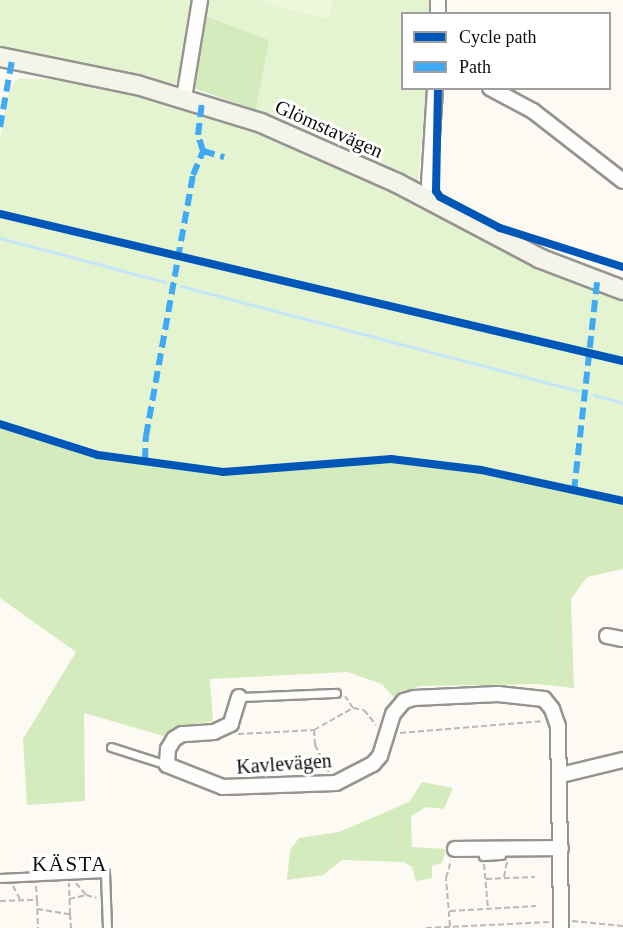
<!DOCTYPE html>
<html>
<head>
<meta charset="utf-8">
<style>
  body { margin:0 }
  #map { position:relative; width:623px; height:928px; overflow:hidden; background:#fcfaf2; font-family:Georgia,serif }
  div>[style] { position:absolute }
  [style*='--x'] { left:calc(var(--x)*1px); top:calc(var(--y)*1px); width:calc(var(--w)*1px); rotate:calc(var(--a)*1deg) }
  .green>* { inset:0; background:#e4f3d0 }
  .forest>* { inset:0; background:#d4ecbd }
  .pitch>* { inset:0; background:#eef7da }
  .stream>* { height:3px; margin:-1.5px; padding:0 1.5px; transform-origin:1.5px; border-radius:1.5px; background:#c5e6f9 }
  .path>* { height:2px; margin-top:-1px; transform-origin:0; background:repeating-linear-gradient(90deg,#b8b8b6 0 6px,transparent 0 9px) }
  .roads { filter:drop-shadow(2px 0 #959491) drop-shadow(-2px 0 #959491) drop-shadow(0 2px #959491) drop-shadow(0 -2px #959491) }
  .lane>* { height:7px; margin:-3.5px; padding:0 3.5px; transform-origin:3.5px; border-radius:3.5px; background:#fffefd }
  .street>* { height:14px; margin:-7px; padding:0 7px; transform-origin:7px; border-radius:7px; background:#fffefd }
  .secondary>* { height:18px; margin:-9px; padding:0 9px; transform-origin:9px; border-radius:9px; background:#f5f4ea }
  .quiet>* { height:6px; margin-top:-3px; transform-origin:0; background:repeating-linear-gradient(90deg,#3fa9f5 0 12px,transparent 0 18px) }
  .cycleway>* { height:8px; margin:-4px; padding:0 4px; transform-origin:4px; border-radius:4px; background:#0057b8 }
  span { translate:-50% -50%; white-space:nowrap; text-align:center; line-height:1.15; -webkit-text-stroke:6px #fff; paint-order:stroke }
  .street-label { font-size:20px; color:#0e0e0e }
  .neighbourhood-label { font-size:21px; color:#0e0e0e; letter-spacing:1.5px }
  .legend { position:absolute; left:401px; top:12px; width:210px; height:78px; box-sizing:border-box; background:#fff; border:2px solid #9f9f9f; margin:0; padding:8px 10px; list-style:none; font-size:18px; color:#0e0e0e }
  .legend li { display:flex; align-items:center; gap:12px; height:30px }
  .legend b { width:30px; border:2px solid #9f9f9f }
</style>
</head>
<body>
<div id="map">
  <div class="green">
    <i style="clip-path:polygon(0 0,197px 0,184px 81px,175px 84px,0 48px)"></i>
    <i style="clip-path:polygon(204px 0,430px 0,429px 13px,402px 14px,402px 88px,426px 89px,418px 183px,409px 181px,364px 153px,256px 110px,269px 40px,202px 14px)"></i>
    <i style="clip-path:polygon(21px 78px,75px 81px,136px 93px,237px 122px,342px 167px,527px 263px,623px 299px,623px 498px,485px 468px,405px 458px,365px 457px,222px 470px,107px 453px,0 420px,0 138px,7px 98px,15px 81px)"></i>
  </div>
  <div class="forest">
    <i style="clip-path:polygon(201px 14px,269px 40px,256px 110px,190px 87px)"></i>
    <i style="clip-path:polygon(0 426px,99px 457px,218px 474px,254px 473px,357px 461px,396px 461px,488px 472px,623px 502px,623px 569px,587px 577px,571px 599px,574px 688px,537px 684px,419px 686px,394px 698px,382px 684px,347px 672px,210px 679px,213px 721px,189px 725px,167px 737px,84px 713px,85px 801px,27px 805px,23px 739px,76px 652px,0 598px)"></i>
    <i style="clip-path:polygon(422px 782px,453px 788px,444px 809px,426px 807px,411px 816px,412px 847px,446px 849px,442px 863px,432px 866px,432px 878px,416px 881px,412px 867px,404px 862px,342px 860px,323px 875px,287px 880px,290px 850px,299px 838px,339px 832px,386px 812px,410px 801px)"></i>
  </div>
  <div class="pitch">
    <i style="clip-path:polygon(265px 0,333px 0,329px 19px,264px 4px)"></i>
  </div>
  <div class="stream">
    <i style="--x:0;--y:238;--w:171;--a:14.9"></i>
    <i style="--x:181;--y:286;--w:411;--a:14.8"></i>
    <i style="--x:594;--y:395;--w:30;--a:15"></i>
  </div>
  <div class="path">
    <i style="--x:353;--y:708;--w:11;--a:10"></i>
    <i style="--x:364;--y:710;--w:19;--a:51"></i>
    <i style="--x:314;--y:730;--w:15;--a:86"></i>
    <i style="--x:315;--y:745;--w:30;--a:63"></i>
    <i style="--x:400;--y:733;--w:144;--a:-4.8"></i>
    <i style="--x:238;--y:734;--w:76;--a:-3"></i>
    <i style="--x:314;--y:730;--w:45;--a:-29.4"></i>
    <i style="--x:353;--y:708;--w:14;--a:-124"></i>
    <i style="--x:484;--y:864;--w:45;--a:84.9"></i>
    <i style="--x:504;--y:877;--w:16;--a:-79"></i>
    <i style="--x:486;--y:879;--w:49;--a:-2.3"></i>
    <i style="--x:76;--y:883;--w:16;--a:50"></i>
    <i style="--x:86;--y:895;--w:11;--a:15"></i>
    <i style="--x:13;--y:886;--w:15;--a:62"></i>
    <i style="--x:36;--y:886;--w:14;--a:86"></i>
    <i style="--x:69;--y:899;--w:17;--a:-13"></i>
    <i style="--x:0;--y:901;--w:37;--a:-2"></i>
    <i style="--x:37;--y:900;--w:28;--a:88"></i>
    <i style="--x:37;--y:909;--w:33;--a:9"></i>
    <i style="--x:70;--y:914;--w:31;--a:-92"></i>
    <i style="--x:450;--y:911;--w:86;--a:-3.3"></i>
    <i style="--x:70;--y:914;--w:14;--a:86"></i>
    <i style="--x:572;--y:921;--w:51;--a:5.6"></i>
    <i style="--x:450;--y:926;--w:48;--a:-94.8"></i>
    <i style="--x:446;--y:878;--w:18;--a:-74"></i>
    <i style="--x:426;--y:928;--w:123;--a:-2.8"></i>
  </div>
  <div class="roads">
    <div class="lane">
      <i style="--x:239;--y:697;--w:97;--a:-2.4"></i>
      <i style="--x:111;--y:747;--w:59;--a:17.8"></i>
      <i style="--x:483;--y:856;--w:18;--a:-3"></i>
      <i style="--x:0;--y:878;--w:105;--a:-2.7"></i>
      <i style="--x:105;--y:873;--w:55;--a:87.9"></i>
    </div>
    <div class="street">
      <i style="--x:438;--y:14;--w:14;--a:-90"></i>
      <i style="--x:490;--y:88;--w:49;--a:28.1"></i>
      <i style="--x:533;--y:111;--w:114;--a:37.9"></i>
      <i style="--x:184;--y:98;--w:99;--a:-80.7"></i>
      <i style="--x:428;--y:200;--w:112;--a:-86.4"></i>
      <i style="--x:607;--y:636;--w:16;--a:11"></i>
      <i style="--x:239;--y:697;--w:28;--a:107"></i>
      <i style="--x:231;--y:724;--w:19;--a:155"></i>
      <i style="--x:214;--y:732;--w:32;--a:176"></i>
      <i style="--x:182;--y:734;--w:9;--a:148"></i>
      <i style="--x:174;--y:739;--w:12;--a:121"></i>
      <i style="--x:168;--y:749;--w:16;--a:94"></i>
      <i style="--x:167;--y:765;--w:60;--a:21.4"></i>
      <i style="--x:223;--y:787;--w:113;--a:-2"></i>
      <i style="--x:336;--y:783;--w:42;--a:-27.2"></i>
      <i style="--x:373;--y:764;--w:11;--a:-49"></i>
      <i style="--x:380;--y:756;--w:44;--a:-72.8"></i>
      <i style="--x:393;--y:714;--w:17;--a:-50"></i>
      <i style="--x:404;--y:701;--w:10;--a:-17"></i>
      <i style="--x:414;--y:698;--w:84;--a:-2.7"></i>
      <i style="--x:498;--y:694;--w:46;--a:6.2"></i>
      <i style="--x:544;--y:699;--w:13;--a:51"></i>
      <i style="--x:552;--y:709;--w:18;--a:71"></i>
      <i style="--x:558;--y:726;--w:202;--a:89.1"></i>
      <i style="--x:561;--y:775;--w:64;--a:-13.6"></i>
      <i style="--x:455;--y:849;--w:106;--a:-0.5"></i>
    </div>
    <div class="secondary">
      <i style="--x:0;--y:57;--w:140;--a:11.6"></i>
      <i style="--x:137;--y:85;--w:130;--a:17"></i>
      <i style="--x:261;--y:123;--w:149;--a:23.8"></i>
      <i style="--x:397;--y:183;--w:161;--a:27.8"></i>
      <i style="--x:539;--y:258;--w:90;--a:20.9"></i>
    </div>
  </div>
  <div class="quiet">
    <i style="--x:0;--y:127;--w:68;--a:-79.8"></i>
    <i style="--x:203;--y:151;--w:22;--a:16"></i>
    <i style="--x:145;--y:460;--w:24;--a:-88"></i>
    <i style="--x:146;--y:436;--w:265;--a:-79.8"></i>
    <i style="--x:193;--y:175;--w:26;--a:-67"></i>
    <i style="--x:203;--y:151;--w:17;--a:-107"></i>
    <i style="--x:198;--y:135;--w:32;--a:-83"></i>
    <i style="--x:574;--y:491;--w:210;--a:-83.7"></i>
  </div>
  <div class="cycleway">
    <i style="--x:438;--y:88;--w:103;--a:91.1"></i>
    <i style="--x:436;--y:191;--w:7;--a:56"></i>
    <i style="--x:440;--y:197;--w:68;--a:27.3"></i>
    <i style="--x:500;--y:228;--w:129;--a:17.6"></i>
    <i style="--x:0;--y:214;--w:640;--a:13.28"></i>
    <i style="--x:0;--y:424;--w:103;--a:17.6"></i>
    <i style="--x:98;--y:455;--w:126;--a:7.7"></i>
    <i style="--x:223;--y:472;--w:169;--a:-4.4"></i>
    <i style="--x:391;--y:459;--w:91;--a:7"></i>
    <i style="--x:481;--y:470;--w:145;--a:12.3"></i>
  </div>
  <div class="street-label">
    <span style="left:329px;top:129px;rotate:24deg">Glömstavägen</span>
    <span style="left:284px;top:764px;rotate:-4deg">Kavlevägen</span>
  </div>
  <div class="neighbourhood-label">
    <span style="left:70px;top:864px">KÄSTA</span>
  </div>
  <ul class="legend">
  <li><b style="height:8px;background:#0057b8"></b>Cycle path</li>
  <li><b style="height:8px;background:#3fa9f5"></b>Path</li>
  </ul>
</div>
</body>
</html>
